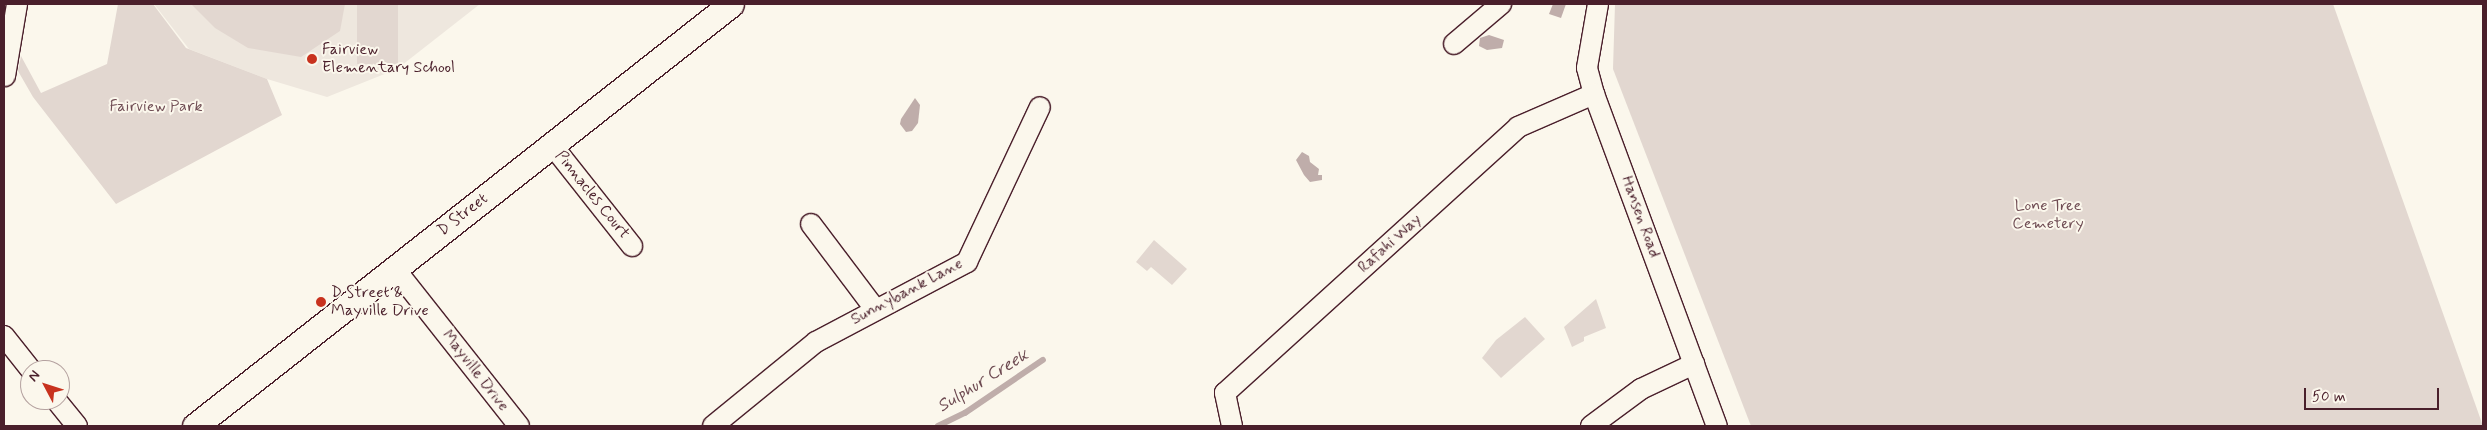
<!DOCTYPE html>
<html>
<head>
<meta charset="utf-8">
<style>
  body { margin:0 }
  #map { position:relative; width:2487px; height:430px; overflow:hidden; background:#fbf7ec; font-family:Mynerve,sans-serif }
  div>[style] { position:absolute }
  [style*='--x'] { left:calc(var(--x)*1px); top:calc(var(--y)*1px); width:calc(var(--w)*1px); rotate:calc(var(--a)*1deg) }
  .built>* { inset:0; background:#eee7de }
  .green>* { inset:0; background:#e2d7d0; transform-origin:0 0 }
  .water>* { inset:0; background:#bfadaa }
  .stream>* { height:5.5px; margin:-2.75px; padding:0 2.75px; transform-origin:2.75px; border-radius:2.75px; background:#bfadaa }
  .roads { filter:drop-shadow(1px 0 #4a1f2b) drop-shadow(-1px 0 #4a1f2b) drop-shadow(0 1px #4a1f2b) drop-shadow(0 -1px #4a1f2b) }
  .minor>* { height:20px; margin:-10px; padding:0 10px; transform-origin:10px; border-radius:10px; background:#fbf7ec }
  .major>* { height:25px; margin:-12.5px; padding:0 12.5px; transform-origin:12.5px; border-radius:12.5px; background:#fbf7ec }
  .dots>* { width:14px; height:14px; translate:-50% -50%; box-sizing:border-box; border:2px solid #fbf7ec; border-radius:50% }
  span { translate:-50% -50%; white-space:nowrap; text-align:center; line-height:1.15; -webkit-text-stroke:4px #fbf7ec; paint-order:stroke }
  .poi-label { font-size:16px; color:#4a1f2b }
  .left { translate:0 -50%; text-align:left }
  .park-label { font-size:16px; color:#704d54 }
  .street-label { font-size:16px; color:#4a1f2b }
  .water-label { font-size:18px; color:#6d4a51; font-style:italic }
  .frame { position:absolute; inset:0; border:5px solid #4a1f2b; pointer-events:none }
  .north { position:absolute; left:20px; top:360px; width:50px; height:50px; box-sizing:border-box; background:#fbf7ec; border:1px solid #b4a19f; border-radius:50%; rotate:310deg; font-size:14px; font-weight:700; line-height:20px; text-align:center; color:#4a1f2b }
  .north::after { content:''; display:block; margin:auto; width:18px; height:22px; background:#c8321e; clip-path:polygon(50% 0,100% 100%,50% 72%,0 100%) }
  .scale { position:absolute; left:2304px; top:388px; width:135px; height:22px; box-sizing:border-box; border:2px solid #4a1f2b; border-top:0; padding-left:6px; font-size:15px; line-height:18px; white-space:nowrap; color:#4a1f2b; -webkit-text-stroke:4px #fbf7ec; paint-order:stroke }
</style>
</head>
<body>
<div id="map">
  <div class="built">
    <i style="clip-path:polygon(154px 4px,480px 4px,397px 69px,327px 97px,267px 79px,189px 49px)"></i>
  </div>
  <div class="green">
    <i style="clip-path:polygon(118px 4px,153px 4px,186px 48px,267px 79px,282px 115px,116px 204px,33px 97px,18px 71px,21px 56px,41px 93px,107px 64px)"></i>
    <i style="clip-path:polygon(191px 4px,345px 4px,340px 31px,301px 57px,248px 48px,215px 28px)"></i>
    <i style="left:357px;top:4px;width:41px;height:60px"></i>
    <i style="clip-path:polygon(1615px 4px,2333px 4px,2483px 426px,1751px 426px,1613px 69px)"></i>
    <i style="clip-path:polygon(1154px 240px,1187px 269px,1172px 285px,1151px 267px,1147px 271px,1136px 262px)"></i>
    <i style="clip-path:polygon(1596px 299px,1606px 328px,1584px 337px,1584px 341px,1572px 347px,1564px 327px)"></i>
    <i style="clip-path:polygon(1525px 317px,1545px 339px,1501px 378px,1482px 358px,1496px 340px)"></i>
  </div>
  <div class="water">
    <i style="clip-path:polygon(1553px 4px,1566px 4px,1561px 18px,1549px 14px)"></i>
    <i style="clip-path:polygon(1489px 35px,1504px 40px,1502px 48px,1487px 50px,1479px 46px,1480px 38px)"></i>
    <i style="clip-path:polygon(915px 98px,920px 105px,918px 123px,912px 131px,906px 132px,900px 124px,901px 119px)"></i>
    <i style="clip-path:polygon(1302px 152px,1309px 156px,1310px 162px,1319px 169px,1318px 175px,1322px 175px,1322px 180px,1310px 182px,1304px 175px,1296px 160px)"></i>
  </div>
  <div class="stream">
    <i style="--x:938;--y:426;--w:30;--a:-26"></i>
    <i style="--x:965;--y:413;--w:94;--a:-34.2"></i>
  </div>
  <div class="roads">
    <div class="minor">
      <i style="--x:1598;--y:4;--w:65;--a:99.8"></i>
      <i style="--x:1587;--y:68;--w:27;--a:75"></i>
      <i style="--x:1594;--y:94;--w:354;--a:69.7"></i>
      <i style="--x:1454;--y:44;--w:62;--a:-40.4"></i>
      <i style="--x:5;--y:76;--w:73;--a:-80.5"></i>
      <i style="--x:552;--y:145;--w:129;--a:51.6"></i>
      <i style="--x:811;--y:224;--w:106;--a:53"></i>
      <i style="--x:395;--y:269;--w:200;--a:51.7"></i>
      <i style="--x:4;--y:336;--w:43;--a:51.5"></i>
      <i style="--x:56;--y:400;--w:33;--a:51"></i>
      <i style="--x:713;--y:426;--w:133;--a:-39.2"></i>
      <i style="--x:816;--y:342;--w:171;--a:-27.9"></i>
      <i style="--x:967;--y:262;--w:171;--a:-64.8"></i>
      <i style="--x:1232;--y:426;--w:34;--a:-102"></i>
      <i style="--x:1225;--y:393;--w:396;--a:-42.2"></i>
      <i style="--x:1518;--y:127;--w:83;--a:-23.5"></i>
      <i style="--x:1591;--y:426;--w:62;--a:-36.5"></i>
      <i style="--x:1641;--y:389;--w:59;--a:-25.3"></i>
    </div>
    <div class="major">
      <i style="--x:195;--y:426;--w:682;--a:-38.21"></i>
    </div>
  </div>
  <div class="dots">
    <i style="left:312px;top:59px;background:#c8321e"></i>
    <i style="left:321px;top:302px;background:#c8321e"></i>
  </div>
  <div class="poi-label">
    <span class="left" style="left:322px;top:59px">Fairview<br>Elementary School</span>
    <span class="left" style="left:331px;top:302px">D Street &amp;<br>Mayville Drive</span>
  </div>
  <div class="park-label">
    <span style="left:156px;top:107px">Fairview Park</span>
    <span style="left:2048px;top:215px">Lone Tree<br>Cemetery</span>
  </div>
  <div class="street-label">
    <span style="left:592px;top:195px;rotate:51deg">Pinnacles Court</span>
    <span style="left:463px;top:215px;rotate:-38deg">D Street</span>
    <span style="left:1640px;top:217px;rotate:70deg">Hansen Road</span>
    <span style="left:1390px;top:244px;rotate:-42deg">Rafahi Way</span>
    <span style="left:907px;top:292px;rotate:-28deg">Sunnybank Lane</span>
    <span style="left:475px;top:371px;rotate:52deg">Mayville Drive</span>
  </div>
  <div class="water-label">
    <span style="left:983px;top:381px;rotate:-32deg">Sulphur Creek</span>
  </div>
  <div class="frame"></div>
  <div class="north">N</div>
  <div class="scale">50 m</div>
</div>
</body>
</html>
